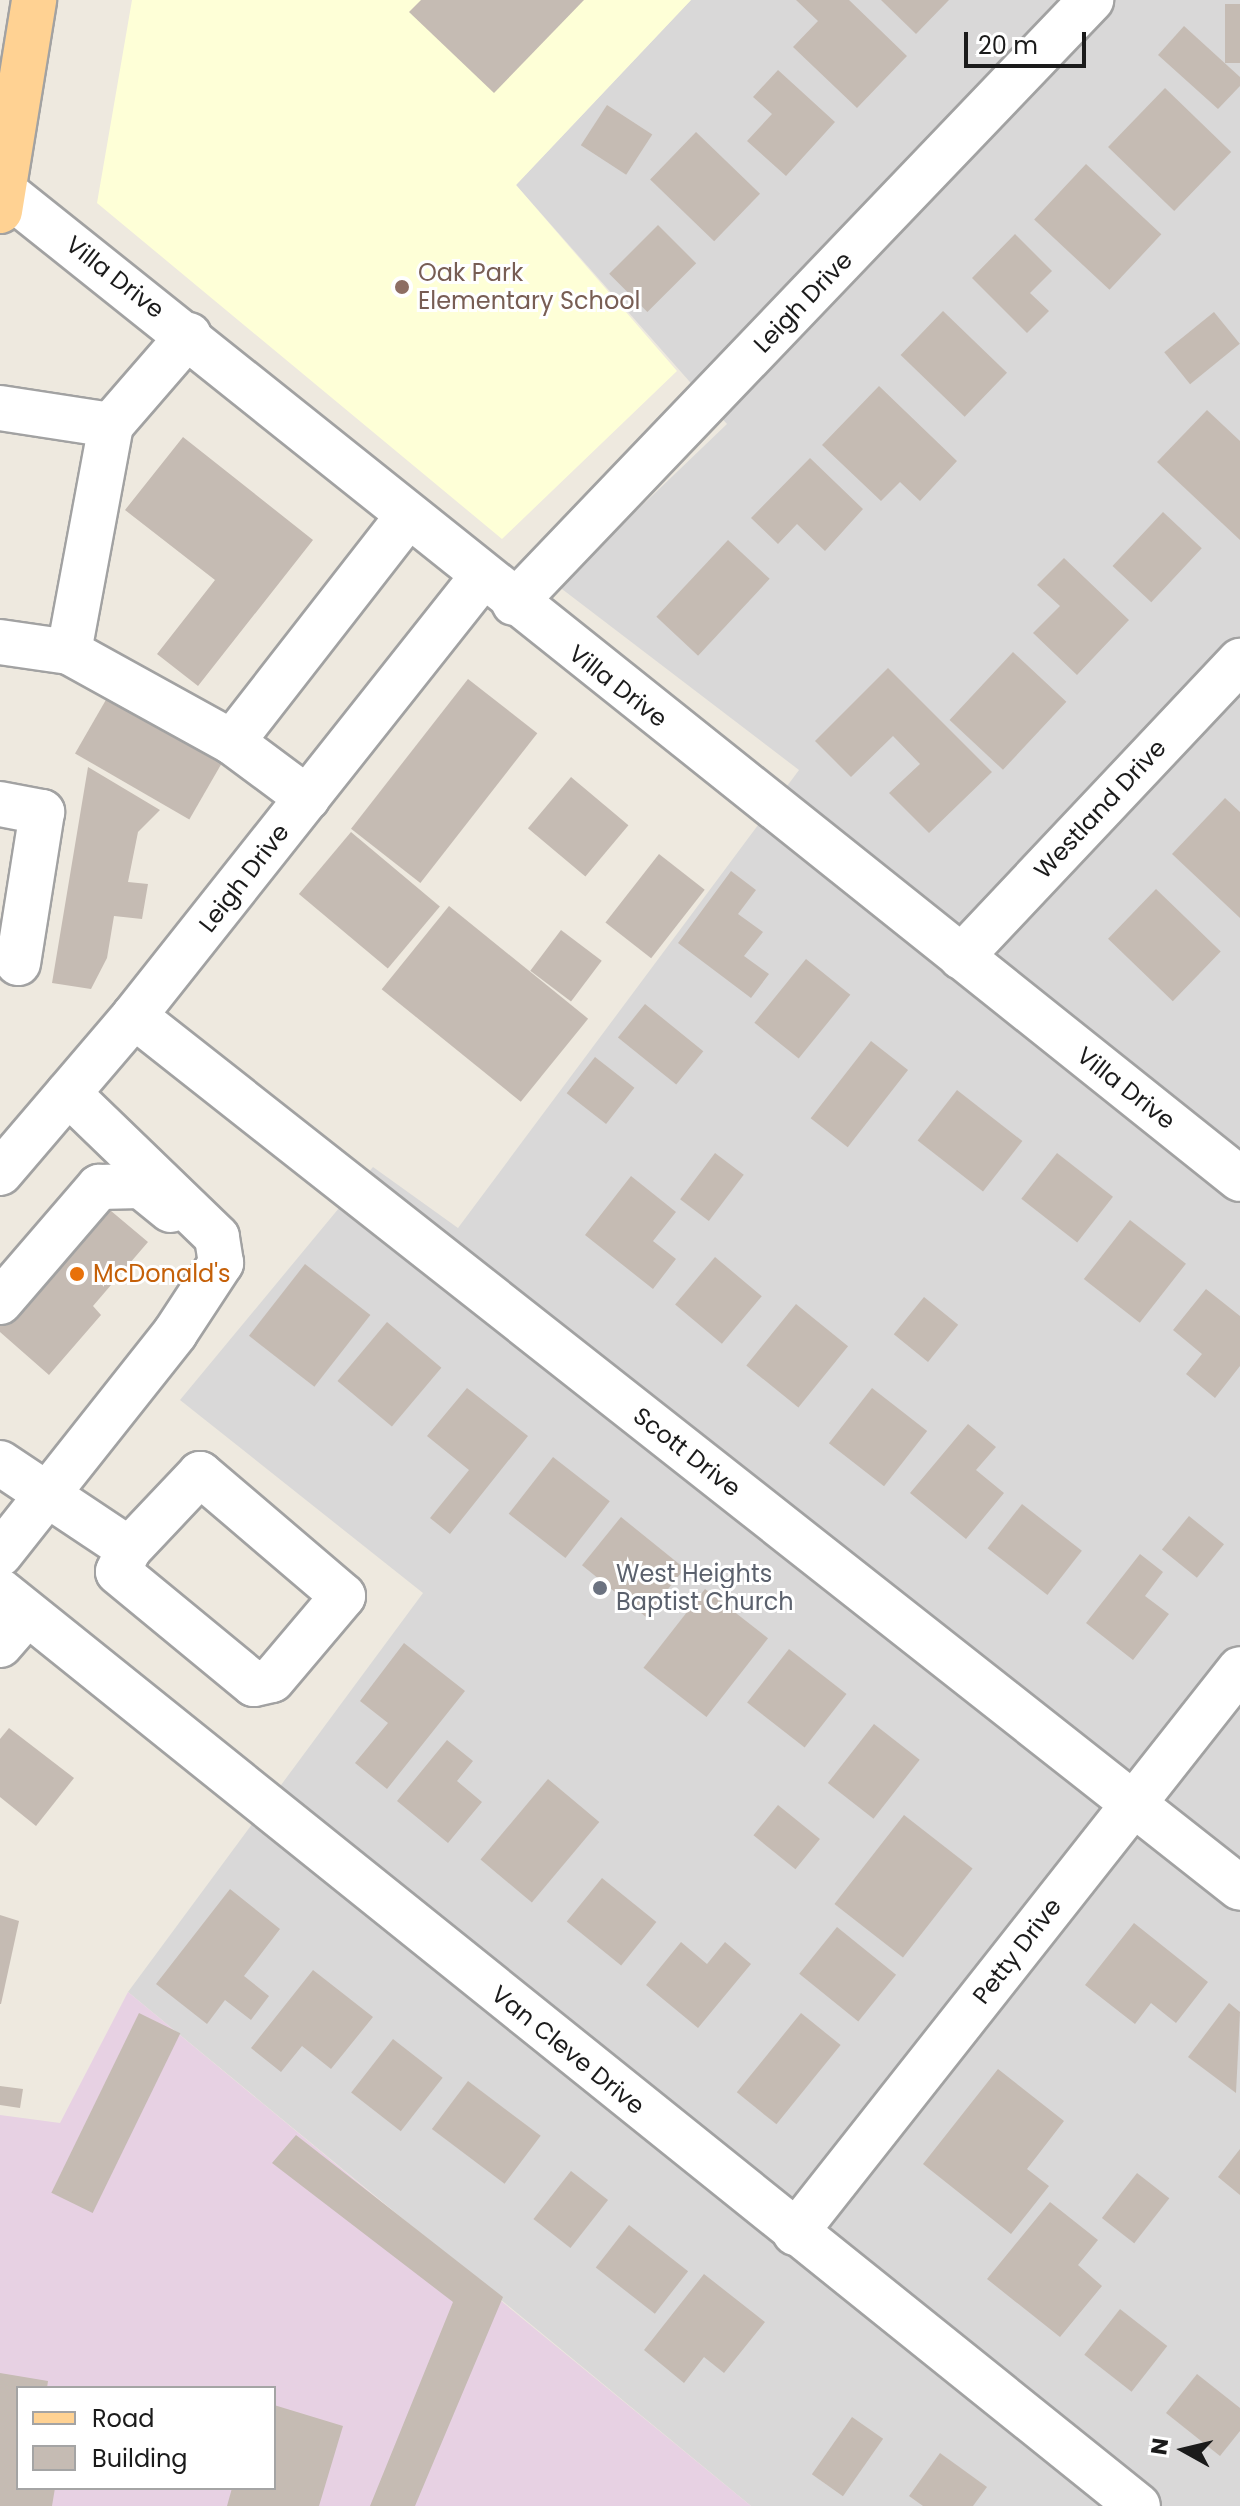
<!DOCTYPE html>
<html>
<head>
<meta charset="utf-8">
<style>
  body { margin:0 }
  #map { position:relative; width:1240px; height:2506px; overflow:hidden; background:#eee9df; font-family:Poppins,sans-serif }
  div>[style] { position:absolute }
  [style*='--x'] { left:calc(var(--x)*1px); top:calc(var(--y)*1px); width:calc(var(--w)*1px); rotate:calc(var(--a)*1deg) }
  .residential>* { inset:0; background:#d9d8d8 }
  .industrial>* { inset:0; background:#e7d1e3 }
  .education>* { inset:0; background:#feffd7 }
  .building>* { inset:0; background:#c5bbb3; transform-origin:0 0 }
  .roads { filter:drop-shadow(2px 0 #a2a2a2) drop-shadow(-2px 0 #a2a2a2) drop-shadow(0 2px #a2a2a2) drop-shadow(0 -2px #a2a2a2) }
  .minor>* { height:44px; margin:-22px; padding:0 22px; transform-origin:22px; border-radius:22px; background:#fff }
  .major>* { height:44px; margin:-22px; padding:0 22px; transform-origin:22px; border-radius:22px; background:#ffd293 }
  .dots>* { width:22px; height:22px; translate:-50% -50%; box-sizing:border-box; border:4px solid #fff; border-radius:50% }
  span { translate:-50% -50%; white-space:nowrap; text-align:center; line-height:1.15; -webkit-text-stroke:6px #fff; paint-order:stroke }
  .education-label { font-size:24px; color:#785e54 }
  .left { translate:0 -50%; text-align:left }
  .street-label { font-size:24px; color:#1b1b1b }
  .food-label { font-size:24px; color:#c56008 }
  .worship-label { font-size:24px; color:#5b616d }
  .legend { position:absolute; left:16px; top:2386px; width:260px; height:104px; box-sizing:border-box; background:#fff; border:2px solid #a4a4a4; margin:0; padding:10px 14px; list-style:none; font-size:24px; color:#1b1b1b }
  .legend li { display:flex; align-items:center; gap:16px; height:40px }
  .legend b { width:40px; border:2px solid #a4a4a4 }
  .north { position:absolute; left:1144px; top:2410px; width:80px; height:80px; -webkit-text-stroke:6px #fff; paint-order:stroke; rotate:278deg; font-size:22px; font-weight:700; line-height:32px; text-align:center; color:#1b1b1b }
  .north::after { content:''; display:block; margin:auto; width:28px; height:36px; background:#1b1b1b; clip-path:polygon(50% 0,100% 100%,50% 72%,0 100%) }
  .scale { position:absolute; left:964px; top:32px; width:122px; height:36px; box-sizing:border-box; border:4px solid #1b1b1b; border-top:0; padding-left:10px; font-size:24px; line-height:28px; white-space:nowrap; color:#1b1b1b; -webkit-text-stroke:6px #fff; paint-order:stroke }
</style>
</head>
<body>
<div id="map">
  <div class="residential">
    <i style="clip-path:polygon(691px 0,1240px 0,1240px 2506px,751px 2506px,128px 1992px,423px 1593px,180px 1400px,373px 1167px,458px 1228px,799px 770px,558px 586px,727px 424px,516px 185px)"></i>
  </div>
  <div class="industrial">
    <i style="clip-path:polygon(evenodd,128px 1992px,512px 2310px,751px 2506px,0 2506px,0 2115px,60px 2123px,128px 1992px,18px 2388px,274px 2388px,274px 2488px,18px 2488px,18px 2388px)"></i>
  </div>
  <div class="education">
    <i style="clip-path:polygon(132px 0,691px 0,516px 185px,677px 371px,502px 539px,97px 203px)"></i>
  </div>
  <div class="building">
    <i style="clip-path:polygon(421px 0,584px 0,494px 93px,409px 12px)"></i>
    <i style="clip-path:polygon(796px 0,849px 0,907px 56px,857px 108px,793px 47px,818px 21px)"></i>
    <i style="clip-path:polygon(881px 0,949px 0,916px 34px)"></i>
    <i style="left:1225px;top:4px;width:15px;height:59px"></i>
    <i style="clip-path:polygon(1184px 26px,1240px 77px,1240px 86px,1218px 109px,1158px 55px)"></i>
    <i style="clip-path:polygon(778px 70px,835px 122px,786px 176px,747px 141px,772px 114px,753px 97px)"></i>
    <i style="left:1165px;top:88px;width:92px;height:82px;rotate:44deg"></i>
    <i style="left:607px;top:105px;width:54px;height:48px;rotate:33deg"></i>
    <i style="left:696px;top:132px;width:89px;height:66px;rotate:44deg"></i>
    <i style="left:1086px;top:164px;width:103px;height:76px;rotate:43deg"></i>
    <i style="left:658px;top:225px;width:54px;height:69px;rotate:45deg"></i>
    <i style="clip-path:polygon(1015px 234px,1052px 271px,1030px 293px,1049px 311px,1027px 333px,972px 278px)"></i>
    <i style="left:943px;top:311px;width:89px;height:61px;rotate:44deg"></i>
    <i style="left:1214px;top:312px;width:41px;height:64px;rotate:51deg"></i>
    <i style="clip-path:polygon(879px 386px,957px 461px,920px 501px,900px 482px,881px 501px,822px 445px)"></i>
    <i style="clip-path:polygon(1207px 410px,1240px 441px,1240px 540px,1157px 462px)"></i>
    <i style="clip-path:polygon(183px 437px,313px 540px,198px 686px,157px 654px,215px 580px,125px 510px)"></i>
    <i style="clip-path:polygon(810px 458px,863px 509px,825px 551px,797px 524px,778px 544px,751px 518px)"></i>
    <i style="left:1163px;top:512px;width:53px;height:74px;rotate:43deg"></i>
    <i style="left:728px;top:540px;width:57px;height:105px;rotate:43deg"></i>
    <i style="clip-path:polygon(1064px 558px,1129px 620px,1077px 675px,1033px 633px,1060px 606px,1037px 585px)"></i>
    <i style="left:1013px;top:652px;width:73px;height:93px;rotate:43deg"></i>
    <i style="clip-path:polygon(888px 668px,992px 772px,929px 833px,889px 793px,920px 764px,893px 736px,851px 777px,815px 741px)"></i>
    <i style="left:468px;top:679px;width:88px;height:190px;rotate:38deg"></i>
    <i style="left:107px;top:698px;width:132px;height:64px;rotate:30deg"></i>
    <i style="clip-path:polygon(88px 767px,160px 810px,138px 832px,128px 882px,148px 884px,142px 919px,114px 916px,107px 958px,91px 989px,52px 983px)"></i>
    <i style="left:571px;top:777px;width:75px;height:67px;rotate:40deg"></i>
    <i style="clip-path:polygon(1225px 798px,1240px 812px,1240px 918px,1172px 854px)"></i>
    <i style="left:351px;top:832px;width:116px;height:81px;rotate:40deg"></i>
    <i style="left:659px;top:854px;width:58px;height:87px;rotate:38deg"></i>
    <i style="clip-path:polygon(731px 871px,756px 890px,738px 914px,763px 932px,744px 956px,769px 974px,751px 998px,678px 943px)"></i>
    <i style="left:1156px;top:889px;width:90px;height:69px;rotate:44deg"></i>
    <i style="left:449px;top:906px;width:179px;height:107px;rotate:39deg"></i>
    <i style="left:561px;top:930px;width:51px;height:51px;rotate:37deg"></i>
    <i style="left:806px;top:959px;width:57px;height:82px;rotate:39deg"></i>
    <i style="left:645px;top:1004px;width:75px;height:43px;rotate:39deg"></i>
    <i style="left:871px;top:1041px;width:47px;height:98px;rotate:38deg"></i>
    <i style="left:595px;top:1057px;width:50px;height:46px;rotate:38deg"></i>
    <i style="left:957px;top:1090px;width:83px;height:64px;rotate:38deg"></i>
    <i style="left:715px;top:1153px;width:36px;height:58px;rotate:37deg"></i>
    <i style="left:1057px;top:1153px;width:71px;height:58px;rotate:38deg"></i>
    <i style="clip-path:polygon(631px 1176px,676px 1212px,653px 1241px,676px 1259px,653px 1289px,585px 1235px)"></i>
    <i style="clip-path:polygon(98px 1200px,148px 1242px,93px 1306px,101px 1315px,49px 1375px,0 1332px,0 1313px)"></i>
    <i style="left:1130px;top:1220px;width:71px;height:75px;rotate:38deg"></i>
    <i style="left:715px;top:1257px;width:61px;height:62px;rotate:40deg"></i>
    <i style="left:305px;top:1264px;width:83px;height:91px;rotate:38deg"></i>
    <i style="clip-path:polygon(1206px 1289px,1240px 1316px,1240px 1366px,1215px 1398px,1186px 1374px,1202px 1354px,1173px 1330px)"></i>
    <i style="left:924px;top:1297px;width:44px;height:48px;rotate:39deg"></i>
    <i style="left:796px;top:1304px;width:67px;height:79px;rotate:39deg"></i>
    <i style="left:387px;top:1322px;width:71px;height:77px;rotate:40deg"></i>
    <i style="clip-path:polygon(467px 1388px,528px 1436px,450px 1534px,430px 1518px,469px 1470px,427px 1436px)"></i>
    <i style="left:872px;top:1388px;width:70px;height:70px;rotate:38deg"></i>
    <i style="clip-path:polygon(968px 1424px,996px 1447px,976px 1470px,1004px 1493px,966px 1539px,910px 1493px)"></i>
    <i style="left:553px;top:1457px;width:72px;height:72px;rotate:38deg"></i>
    <i style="left:1022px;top:1504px;width:76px;height:56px;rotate:38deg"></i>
    <i style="left:1189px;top:1516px;width:45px;height:43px;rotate:39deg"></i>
    <i style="left:621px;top:1517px;width:82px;height:62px;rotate:39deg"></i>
    <i style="clip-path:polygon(1140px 1554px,1163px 1572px,1145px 1596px,1169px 1614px,1133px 1660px,1086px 1623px)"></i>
    <i style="left:705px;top:1589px;width:80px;height:100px;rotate:38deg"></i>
    <i style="clip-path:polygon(404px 1643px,465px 1691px,387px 1789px,355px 1763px,388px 1723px,360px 1701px)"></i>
    <i style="left:789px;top:1649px;width:73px;height:68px;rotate:38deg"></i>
    <i style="left:874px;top:1724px;width:58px;height:75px;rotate:38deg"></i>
    <i style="clip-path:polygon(9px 1728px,74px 1778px,36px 1826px,0 1797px,0 1739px)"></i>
    <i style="clip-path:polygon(447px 1740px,473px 1761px,457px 1781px,482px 1802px,448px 1843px,397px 1801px)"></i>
    <i style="left:548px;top:1779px;width:67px;height:105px;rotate:40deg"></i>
    <i style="left:778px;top:1805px;width:54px;height:39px;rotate:39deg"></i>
    <i style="left:904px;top:1815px;width:87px;height:113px;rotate:38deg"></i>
    <i style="left:602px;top:1878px;width:70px;height:56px;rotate:39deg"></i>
    <i style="clip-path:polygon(230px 1889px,280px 1929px,244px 1976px,269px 1996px,251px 2020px,225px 2000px,207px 2024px,156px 1984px)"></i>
    <i style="clip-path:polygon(0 1915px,19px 1921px,1px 2004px,0 2004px)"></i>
    <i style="clip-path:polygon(1134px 1923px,1208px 1982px,1176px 2023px,1151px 2003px,1135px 2024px,1085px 1985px)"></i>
    <i style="left:837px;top:1927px;width:76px;height:60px;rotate:39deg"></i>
    <i style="clip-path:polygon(681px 1942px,707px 1964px,725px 1942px,751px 1964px,698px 2028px,646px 1985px)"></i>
    <i style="clip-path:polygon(313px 1970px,373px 2017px,331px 2069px,302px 2046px,281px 2072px,251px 2048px)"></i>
    <i style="clip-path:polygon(1229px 2003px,1240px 2012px,1236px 2093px,1188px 2057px)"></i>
    <i style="left:139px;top:2013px;width:46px;height:200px;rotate:26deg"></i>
    <i style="left:801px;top:2013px;width:51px;height:102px;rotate:39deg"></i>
    <i style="left:393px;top:2039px;width:63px;height:68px;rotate:38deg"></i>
    <i style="clip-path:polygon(998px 2069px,1064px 2121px,1027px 2169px,1049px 2186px,1011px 2234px,923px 2164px)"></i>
    <i style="left:468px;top:2081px;width:91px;height:60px;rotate:37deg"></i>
    <i style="clip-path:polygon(0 2086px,23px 2089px,20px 2108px,0 2105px)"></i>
    <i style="clip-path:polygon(296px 2135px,503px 2297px,415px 2506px,370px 2506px,453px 2302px,272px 2163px)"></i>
    <i style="clip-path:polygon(1240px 2149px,1240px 2195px,1218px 2177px)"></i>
    <i style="left:571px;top:2171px;width:47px;height:61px;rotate:38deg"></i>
    <i style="left:1137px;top:2173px;width:41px;height:57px;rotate:38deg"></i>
    <i style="clip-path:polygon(1050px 2202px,1098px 2240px,1078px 2265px,1102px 2286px,1060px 2337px,987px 2279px)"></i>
    <i style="left:629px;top:2225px;width:75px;height:54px;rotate:38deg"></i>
    <i style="clip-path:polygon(704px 2274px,765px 2322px,724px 2373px,704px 2357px,684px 2383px,644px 2350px)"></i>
    <i style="left:1120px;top:2309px;width:60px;height:58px;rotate:38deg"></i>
    <i style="clip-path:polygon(0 2373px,48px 2381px,47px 2388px,18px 2388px,18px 2488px,55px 2488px,52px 2506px,0 2506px)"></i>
    <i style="clip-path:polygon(1197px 2374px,1240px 2408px,1240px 2431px,1220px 2456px,1166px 2413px)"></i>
    <i style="clip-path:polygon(274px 2405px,343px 2426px,319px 2506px,227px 2506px,232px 2488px,274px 2488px)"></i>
    <i style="left:852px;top:2417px;width:38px;height:70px;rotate:35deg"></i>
    <i style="clip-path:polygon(940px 2453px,987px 2487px,973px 2506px,923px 2506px,909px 2496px)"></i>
  </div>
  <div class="roads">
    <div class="minor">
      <i style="--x:0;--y:188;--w:1587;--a:38.63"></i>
      <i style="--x:0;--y:408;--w:112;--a:8.7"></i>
      <i style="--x:111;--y:425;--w:231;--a:100.5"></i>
      <i style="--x:69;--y:652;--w:70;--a:-171.8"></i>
      <i style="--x:111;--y:425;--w:119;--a:-49.1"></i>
      <i style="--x:514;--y:603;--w:835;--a:-46.26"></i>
      <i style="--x:69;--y:652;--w:186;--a:28.9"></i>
      <i style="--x:232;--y:742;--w:94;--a:36.7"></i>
      <i style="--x:232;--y:742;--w:286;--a:-52.1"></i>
      <i style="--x:0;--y:804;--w:43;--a:10.8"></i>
      <i style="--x:42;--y:812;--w:153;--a:99"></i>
      <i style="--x:961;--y:957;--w:407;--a:-46.7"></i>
      <i style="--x:134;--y:1016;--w:1408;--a:38.25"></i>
      <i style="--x:0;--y:1173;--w:206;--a:-49.5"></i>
      <i style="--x:134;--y:1016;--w:559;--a:-51.61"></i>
      <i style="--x:0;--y:1302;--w:152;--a:-49.3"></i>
      <i style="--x:99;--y:1187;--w:42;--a:-1.4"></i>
      <i style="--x:141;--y:1186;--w:38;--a:39"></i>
      <i style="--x:0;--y:1463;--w:155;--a:33.7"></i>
      <i style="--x:129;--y:1549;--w:25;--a:116"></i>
      <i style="--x:118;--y:1572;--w:176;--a:39.5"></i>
      <i style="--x:254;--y:1684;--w:18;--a:-13"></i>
      <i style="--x:272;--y:1680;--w:110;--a:-49.8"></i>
      <i style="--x:343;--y:1596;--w:188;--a:-139.5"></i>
      <i style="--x:200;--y:1474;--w:103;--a:133.4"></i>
      <i style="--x:0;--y:1554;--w:282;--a:-51.6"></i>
      <i style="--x:175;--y:1333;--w:84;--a:-56.7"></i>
      <i style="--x:221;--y:1263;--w:26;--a:-99"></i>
      <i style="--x:217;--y:1237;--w:207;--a:-136"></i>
      <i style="--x:0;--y:1591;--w:1460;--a:38.8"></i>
      <i style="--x:0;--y:1645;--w:41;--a:-48.9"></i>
      <i style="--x:795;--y:2233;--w:718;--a:-51.73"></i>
    </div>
    <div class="major">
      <i style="--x:0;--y:211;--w:214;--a:-80.8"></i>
    </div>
  </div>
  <div class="dots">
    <i style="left:402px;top:287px;background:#8d6e63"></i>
    <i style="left:77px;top:1274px;background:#e8710a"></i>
    <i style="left:600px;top:1588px;background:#6b7280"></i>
  </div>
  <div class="education-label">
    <span class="left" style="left:418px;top:287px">Oak Park<br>Elementary School</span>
  </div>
  <div class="street-label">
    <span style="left:115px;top:277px;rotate:38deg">Villa Drive</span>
    <span style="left:803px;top:302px;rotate:-46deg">Leigh Drive</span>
    <span style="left:618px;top:686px;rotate:38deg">Villa Drive</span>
    <span style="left:1100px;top:809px;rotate:-47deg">Westland Drive</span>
    <span style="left:244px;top:878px;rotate:-52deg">Leigh Drive</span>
    <span style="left:1126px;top:1088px;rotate:38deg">Villa Drive</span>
    <span style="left:687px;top:1452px;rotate:38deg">Scott Drive</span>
    <span style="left:1017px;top:1951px;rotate:-52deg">Petty Drive</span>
    <span style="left:568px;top:2050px;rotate:39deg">Van Cleve Drive</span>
  </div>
  <div class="food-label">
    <span class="left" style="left:93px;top:1274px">McDonald's</span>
  </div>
  <div class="worship-label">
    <span class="left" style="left:616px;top:1588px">West Heights<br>Baptist Church</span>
  </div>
  <ul class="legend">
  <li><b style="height:10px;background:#ffd293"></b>Road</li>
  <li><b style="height:22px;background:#c5bbb3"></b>Building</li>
  </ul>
  <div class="north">N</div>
  <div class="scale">20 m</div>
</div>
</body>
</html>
